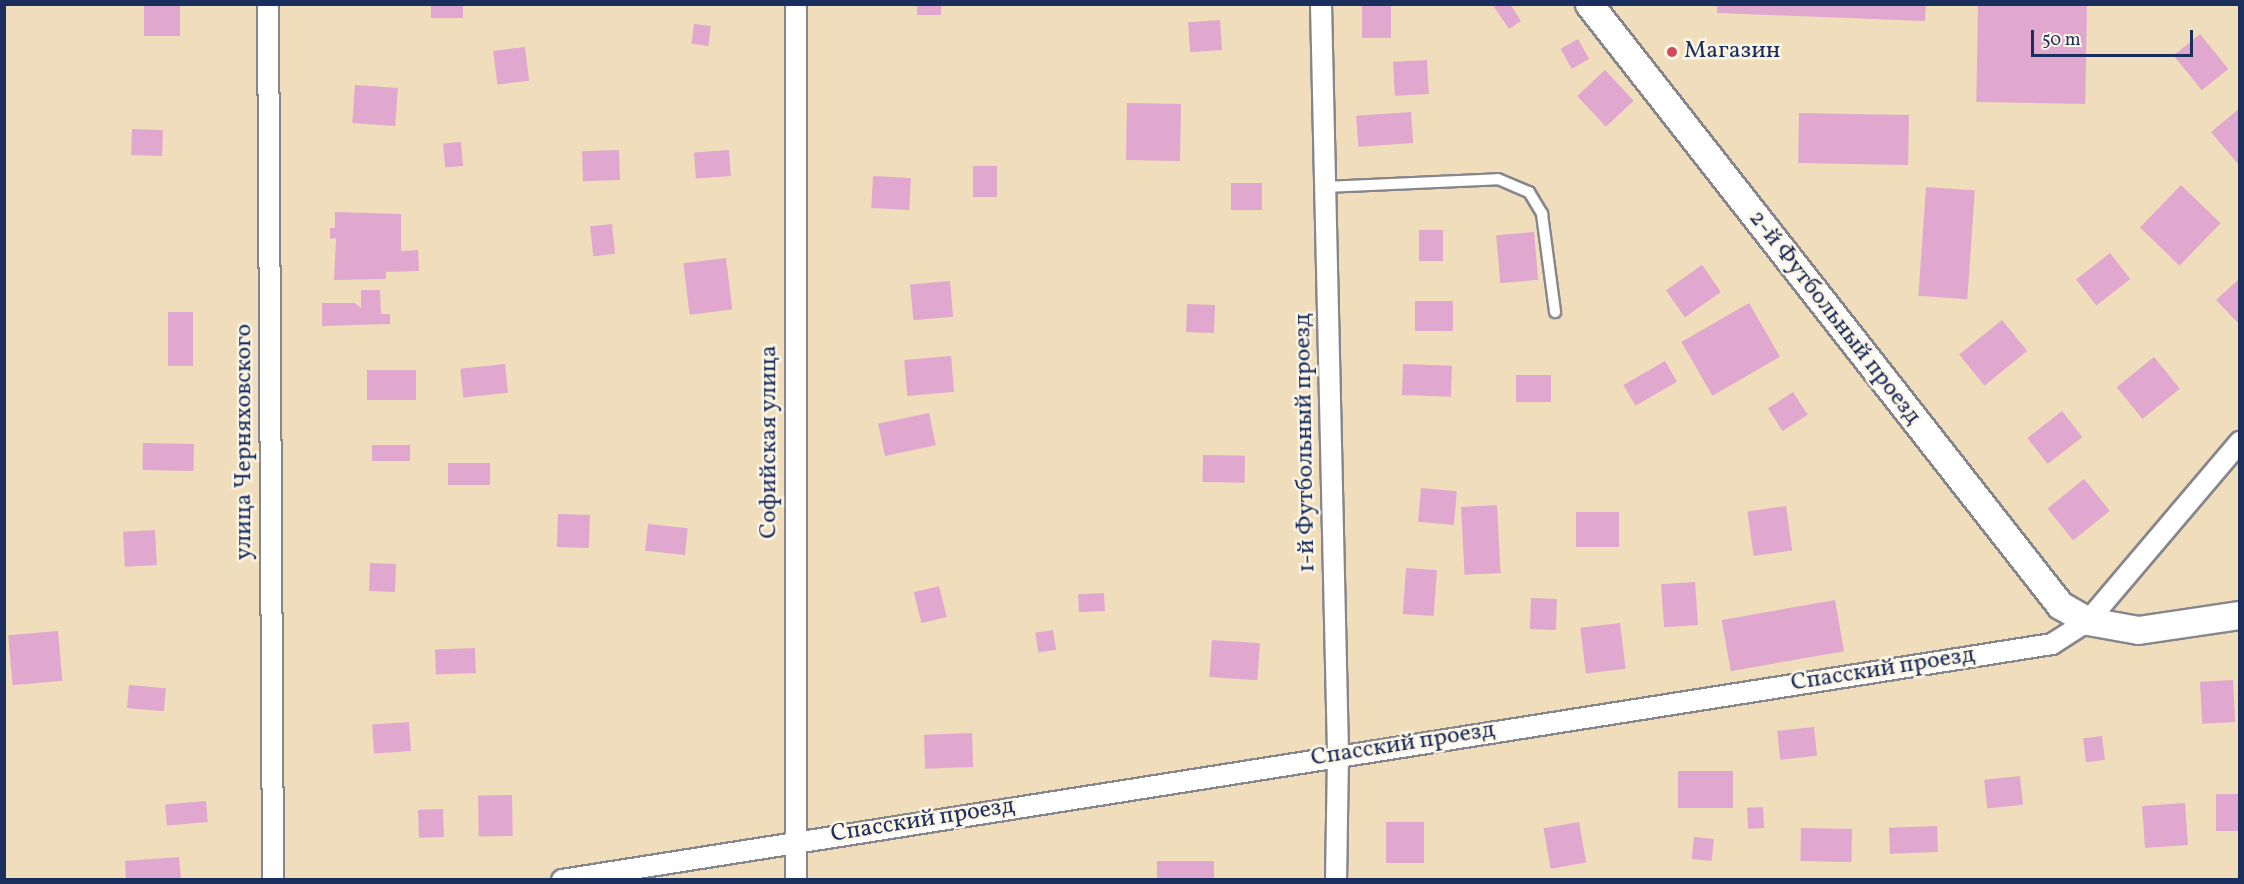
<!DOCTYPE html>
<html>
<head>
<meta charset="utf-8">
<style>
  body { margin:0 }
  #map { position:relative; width:2244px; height:884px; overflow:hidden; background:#f0ddbb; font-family:Vollkorn,serif }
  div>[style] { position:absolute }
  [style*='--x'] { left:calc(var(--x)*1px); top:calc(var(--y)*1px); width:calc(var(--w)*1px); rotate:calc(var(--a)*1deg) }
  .building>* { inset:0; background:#e1a8cf; transform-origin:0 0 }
  .roads { filter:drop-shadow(2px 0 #86868c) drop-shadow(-2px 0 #86868c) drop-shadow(0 2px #86868c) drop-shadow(0 -2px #86868c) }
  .lane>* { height:10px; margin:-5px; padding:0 5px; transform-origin:5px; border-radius:5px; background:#fff }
  .street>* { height:20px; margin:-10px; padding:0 10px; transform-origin:10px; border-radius:10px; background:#fff }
  .secondary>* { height:27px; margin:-13.5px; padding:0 13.5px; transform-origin:13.5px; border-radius:13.5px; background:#fff }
  .dots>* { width:16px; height:16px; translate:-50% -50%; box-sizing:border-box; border:3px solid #fcf5e5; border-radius:50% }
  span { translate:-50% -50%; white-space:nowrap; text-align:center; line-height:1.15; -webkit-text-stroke:5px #fcf5e5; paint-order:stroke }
  .poi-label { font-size:24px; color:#1b2f5e }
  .left { translate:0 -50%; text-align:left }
  .street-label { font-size:24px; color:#1b2f5e }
  .frame { position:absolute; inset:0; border:6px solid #1b2f5e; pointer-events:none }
  .scale { position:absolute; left:2031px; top:30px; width:162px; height:27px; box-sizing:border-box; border:3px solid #1b2f5e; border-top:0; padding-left:8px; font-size:18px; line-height:21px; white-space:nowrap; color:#1b2f5e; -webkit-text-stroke:4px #fcf5e5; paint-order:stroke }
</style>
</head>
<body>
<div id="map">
  <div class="building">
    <i style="left:144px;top:4px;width:36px;height:32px"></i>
    <i style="left:431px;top:4px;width:32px;height:14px"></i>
    <i style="left:917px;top:4px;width:24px;height:11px"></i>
    <i style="clip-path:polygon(1492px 4px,1510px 4px,1521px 21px,1509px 29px)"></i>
    <i style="clip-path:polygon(1717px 4px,1926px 4px,1925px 21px,1717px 13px)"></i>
    <i style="left:1978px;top:4px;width:109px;height:98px;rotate:1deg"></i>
    <i style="left:1362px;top:5px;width:29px;height:33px"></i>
    <i style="left:1220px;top:20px;width:30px;height:32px;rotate:86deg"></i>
    <i style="left:694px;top:24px;width:17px;height:20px;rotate:7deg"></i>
    <i style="left:2200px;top:34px;width:45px;height:34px;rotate:51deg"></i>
    <i style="left:1578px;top:39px;width:23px;height:20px;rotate:61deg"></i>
    <i style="left:525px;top:47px;width:34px;height:32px;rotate:83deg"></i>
    <i style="left:1427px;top:60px;width:34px;height:34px;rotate:87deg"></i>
    <i style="left:1605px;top:70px;width:42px;height:38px;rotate:47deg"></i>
    <i style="left:355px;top:85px;width:43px;height:38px;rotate:4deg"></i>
    <i style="left:1127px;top:103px;width:54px;height:57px;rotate:1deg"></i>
    <i style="clip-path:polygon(2240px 108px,2240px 162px,2238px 164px,2211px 132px)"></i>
    <i style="left:1411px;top:112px;width:31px;height:55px;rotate:86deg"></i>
    <i style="left:1799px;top:113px;width:110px;height:50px;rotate:1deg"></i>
    <i style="left:132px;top:129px;width:31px;height:26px;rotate:2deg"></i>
    <i style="left:461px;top:142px;width:24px;height:18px;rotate:85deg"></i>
    <i style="left:619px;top:150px;width:30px;height:37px;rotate:88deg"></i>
    <i style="left:729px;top:150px;width:26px;height:35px;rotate:86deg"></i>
    <i style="left:973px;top:166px;width:24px;height:31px"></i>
    <i style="left:873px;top:176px;width:38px;height:32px;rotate:3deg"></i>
    <i style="left:1231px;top:183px;width:31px;height:27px"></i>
    <i style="left:2181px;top:185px;width:55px;height:59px;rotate:44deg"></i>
    <i style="left:1926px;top:187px;width:49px;height:109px;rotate:4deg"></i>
    <i style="clip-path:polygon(335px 212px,401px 214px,401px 251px,418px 250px,419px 271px,386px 272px,386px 279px,334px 280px,336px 238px,330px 239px,330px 228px,335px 228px)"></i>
    <i style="left:612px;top:224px;width:30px;height:22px;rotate:84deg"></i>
    <i style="left:1419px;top:230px;width:24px;height:31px"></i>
    <i style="left:1534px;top:232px;width:48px;height:38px;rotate:85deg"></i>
    <i style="left:2110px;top:253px;width:33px;height:43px;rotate:52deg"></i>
    <i style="left:726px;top:258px;width:52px;height:43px;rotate:83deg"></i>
    <i style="left:1702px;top:265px;width:33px;height:44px;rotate:55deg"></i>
    <i style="clip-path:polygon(2240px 278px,2240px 325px,2216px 300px)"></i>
    <i style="left:950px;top:281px;width:36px;height:40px;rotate:85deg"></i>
    <i style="clip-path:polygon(361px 290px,380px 290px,381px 314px,390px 314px,390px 324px,322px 326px,322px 303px,355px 303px,361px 308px)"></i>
    <i style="left:1453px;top:301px;width:30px;height:38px;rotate:90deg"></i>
    <i style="left:1749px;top:303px;width:62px;height:78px;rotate:60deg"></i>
    <i style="left:1187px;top:304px;width:28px;height:28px;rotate:2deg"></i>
    <i style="left:168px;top:312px;width:25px;height:54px"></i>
    <i style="left:2002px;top:320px;width:40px;height:55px;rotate:51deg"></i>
    <i style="left:951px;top:356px;width:36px;height:47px;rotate:85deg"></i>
    <i style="left:2154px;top:357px;width:41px;height:48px;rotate:51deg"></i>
    <i style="left:1665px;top:361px;width:24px;height:48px;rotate:60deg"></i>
    <i style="left:505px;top:364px;width:29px;height:45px;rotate:84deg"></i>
    <i style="left:1403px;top:364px;width:49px;height:31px;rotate:2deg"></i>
    <i style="left:367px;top:370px;width:49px;height:30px"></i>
    <i style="left:1551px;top:375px;width:27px;height:35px;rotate:90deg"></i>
    <i style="left:1793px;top:392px;width:27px;height:30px;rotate:57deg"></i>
    <i style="left:2062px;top:411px;width:33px;height:44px;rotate:52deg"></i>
    <i style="left:929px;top:413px;width:33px;height:52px;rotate:78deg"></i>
    <i style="left:143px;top:443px;width:51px;height:27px;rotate:1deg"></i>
    <i style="left:372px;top:445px;width:38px;height:16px"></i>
    <i style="left:1203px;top:455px;width:42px;height:27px;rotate:1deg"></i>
    <i style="left:490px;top:463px;width:22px;height:42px;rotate:90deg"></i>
    <i style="left:2084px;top:479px;width:41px;height:47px;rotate:51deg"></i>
    <i style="left:1421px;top:488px;width:36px;height:34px;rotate:5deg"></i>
    <i style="left:1497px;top:505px;width:68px;height:36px;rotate:87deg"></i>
    <i style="left:1786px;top:506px;width:45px;height:39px;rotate:82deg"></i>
    <i style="left:1576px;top:512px;width:43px;height:35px"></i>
    <i style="left:558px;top:514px;width:32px;height:33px;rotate:2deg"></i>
    <i style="left:648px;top:524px;width:40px;height:27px;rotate:6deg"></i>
    <i style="left:155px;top:530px;width:35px;height:32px;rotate:87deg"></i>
    <i style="left:370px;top:563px;width:26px;height:28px;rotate:2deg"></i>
    <i style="left:1406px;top:568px;width:31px;height:46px;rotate:4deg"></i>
    <i style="left:1695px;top:582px;width:43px;height:34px;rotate:86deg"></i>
    <i style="left:939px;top:586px;width:32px;height:26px;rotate:76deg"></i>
    <i style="left:1104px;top:593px;width:18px;height:26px;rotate:87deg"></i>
    <i style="left:1531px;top:598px;width:26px;height:31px;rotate:2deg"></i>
    <i style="left:1835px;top:600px;width:52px;height:115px;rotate:80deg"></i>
    <i style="left:1620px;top:623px;width:46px;height:40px;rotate:83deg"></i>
    <i style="left:1053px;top:630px;width:20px;height:18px;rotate:81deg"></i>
    <i style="left:58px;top:631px;width:50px;height:50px;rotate:85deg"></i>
    <i style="left:1212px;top:640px;width:48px;height:37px;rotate:4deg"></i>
    <i style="left:475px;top:648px;width:25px;height:40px;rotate:88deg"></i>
    <i style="left:2233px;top:680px;width:42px;height:33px;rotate:87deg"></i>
    <i style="left:129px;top:685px;width:37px;height:23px;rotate:5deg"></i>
    <i style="left:409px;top:722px;width:29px;height:37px;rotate:86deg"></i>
    <i style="left:1814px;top:727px;width:29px;height:37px;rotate:84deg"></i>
    <i style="left:972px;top:733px;width:34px;height:48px;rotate:88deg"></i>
    <i style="left:2102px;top:736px;width:24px;height:19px;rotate:83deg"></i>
    <i style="left:1678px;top:771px;width:55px;height:37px"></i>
    <i style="left:2020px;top:776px;width:29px;height:36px;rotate:84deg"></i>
    <i style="left:2216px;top:794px;width:24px;height:37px"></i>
    <i style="left:512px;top:795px;width:41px;height:34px;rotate:89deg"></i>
    <i style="left:206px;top:801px;width:21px;height:41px;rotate:85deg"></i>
    <i style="left:2185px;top:803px;width:42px;height:43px;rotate:86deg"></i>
    <i style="left:1763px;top:807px;width:21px;height:16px;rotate:87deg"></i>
    <i style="left:443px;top:809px;width:28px;height:25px;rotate:88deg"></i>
    <i style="left:1386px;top:822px;width:38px;height:41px"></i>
    <i style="left:1579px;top:822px;width:41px;height:36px;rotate:80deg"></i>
    <i style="left:1937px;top:826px;width:26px;height:48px;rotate:88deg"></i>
    <i style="left:1801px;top:828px;width:51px;height:33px;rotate:1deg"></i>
    <i style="left:1694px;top:837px;width:20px;height:22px;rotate:6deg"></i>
    <i style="clip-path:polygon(179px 857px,181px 880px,126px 880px,125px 861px)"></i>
    <i style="left:1157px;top:861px;width:57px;height:19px"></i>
  </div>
  <div class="roads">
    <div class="lane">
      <i style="--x:1325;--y:187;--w:173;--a:-2.6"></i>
      <i style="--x:1498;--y:179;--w:34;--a:23"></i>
      <i style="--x:1529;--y:192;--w:26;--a:59"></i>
      <i style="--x:1542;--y:214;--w:99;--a:82.4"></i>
    </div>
    <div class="street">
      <i style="--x:268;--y:4;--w:876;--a:89.67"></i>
      <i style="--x:796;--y:4;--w:876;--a:90"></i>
      <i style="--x:1321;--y:4;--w:751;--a:88.7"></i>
      <i style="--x:1338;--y:755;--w:125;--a:90.9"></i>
      <i style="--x:562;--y:880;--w:1509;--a:-9"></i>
      <i style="--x:2052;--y:644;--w:43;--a:-32.6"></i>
      <i style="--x:2088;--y:621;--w:235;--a:-49.7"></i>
    </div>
    <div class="secondary">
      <i style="--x:1589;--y:4;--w:764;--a:51.91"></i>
      <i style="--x:2060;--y:605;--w:32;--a:30"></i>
      <i style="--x:2088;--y:621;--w:51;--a:10.2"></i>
      <i style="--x:2138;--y:630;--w:103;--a:-8.4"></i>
    </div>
  </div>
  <div class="dots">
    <i style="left:1672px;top:52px;background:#d1495b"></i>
  </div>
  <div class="poi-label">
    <span class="left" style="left:1684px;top:52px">Магазин</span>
  </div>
  <div class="street-label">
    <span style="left:1834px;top:318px;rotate:52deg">2-й Футбольный проезд</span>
    <span style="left:245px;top:442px;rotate:-90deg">улица Черняховского</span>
    <span style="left:770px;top:442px;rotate:-90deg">Софийская улица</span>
    <span style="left:1306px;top:443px;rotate:-91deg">1-й Футбольный проезд</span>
    <span style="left:1883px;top:670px;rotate:-9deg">Спасский проезд</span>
    <span style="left:1403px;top:745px;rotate:-9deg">Спасский проезд</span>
    <span style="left:923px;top:821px;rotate:-9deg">Спасский проезд</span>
  </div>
  <div class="frame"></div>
  <div class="scale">50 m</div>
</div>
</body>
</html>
